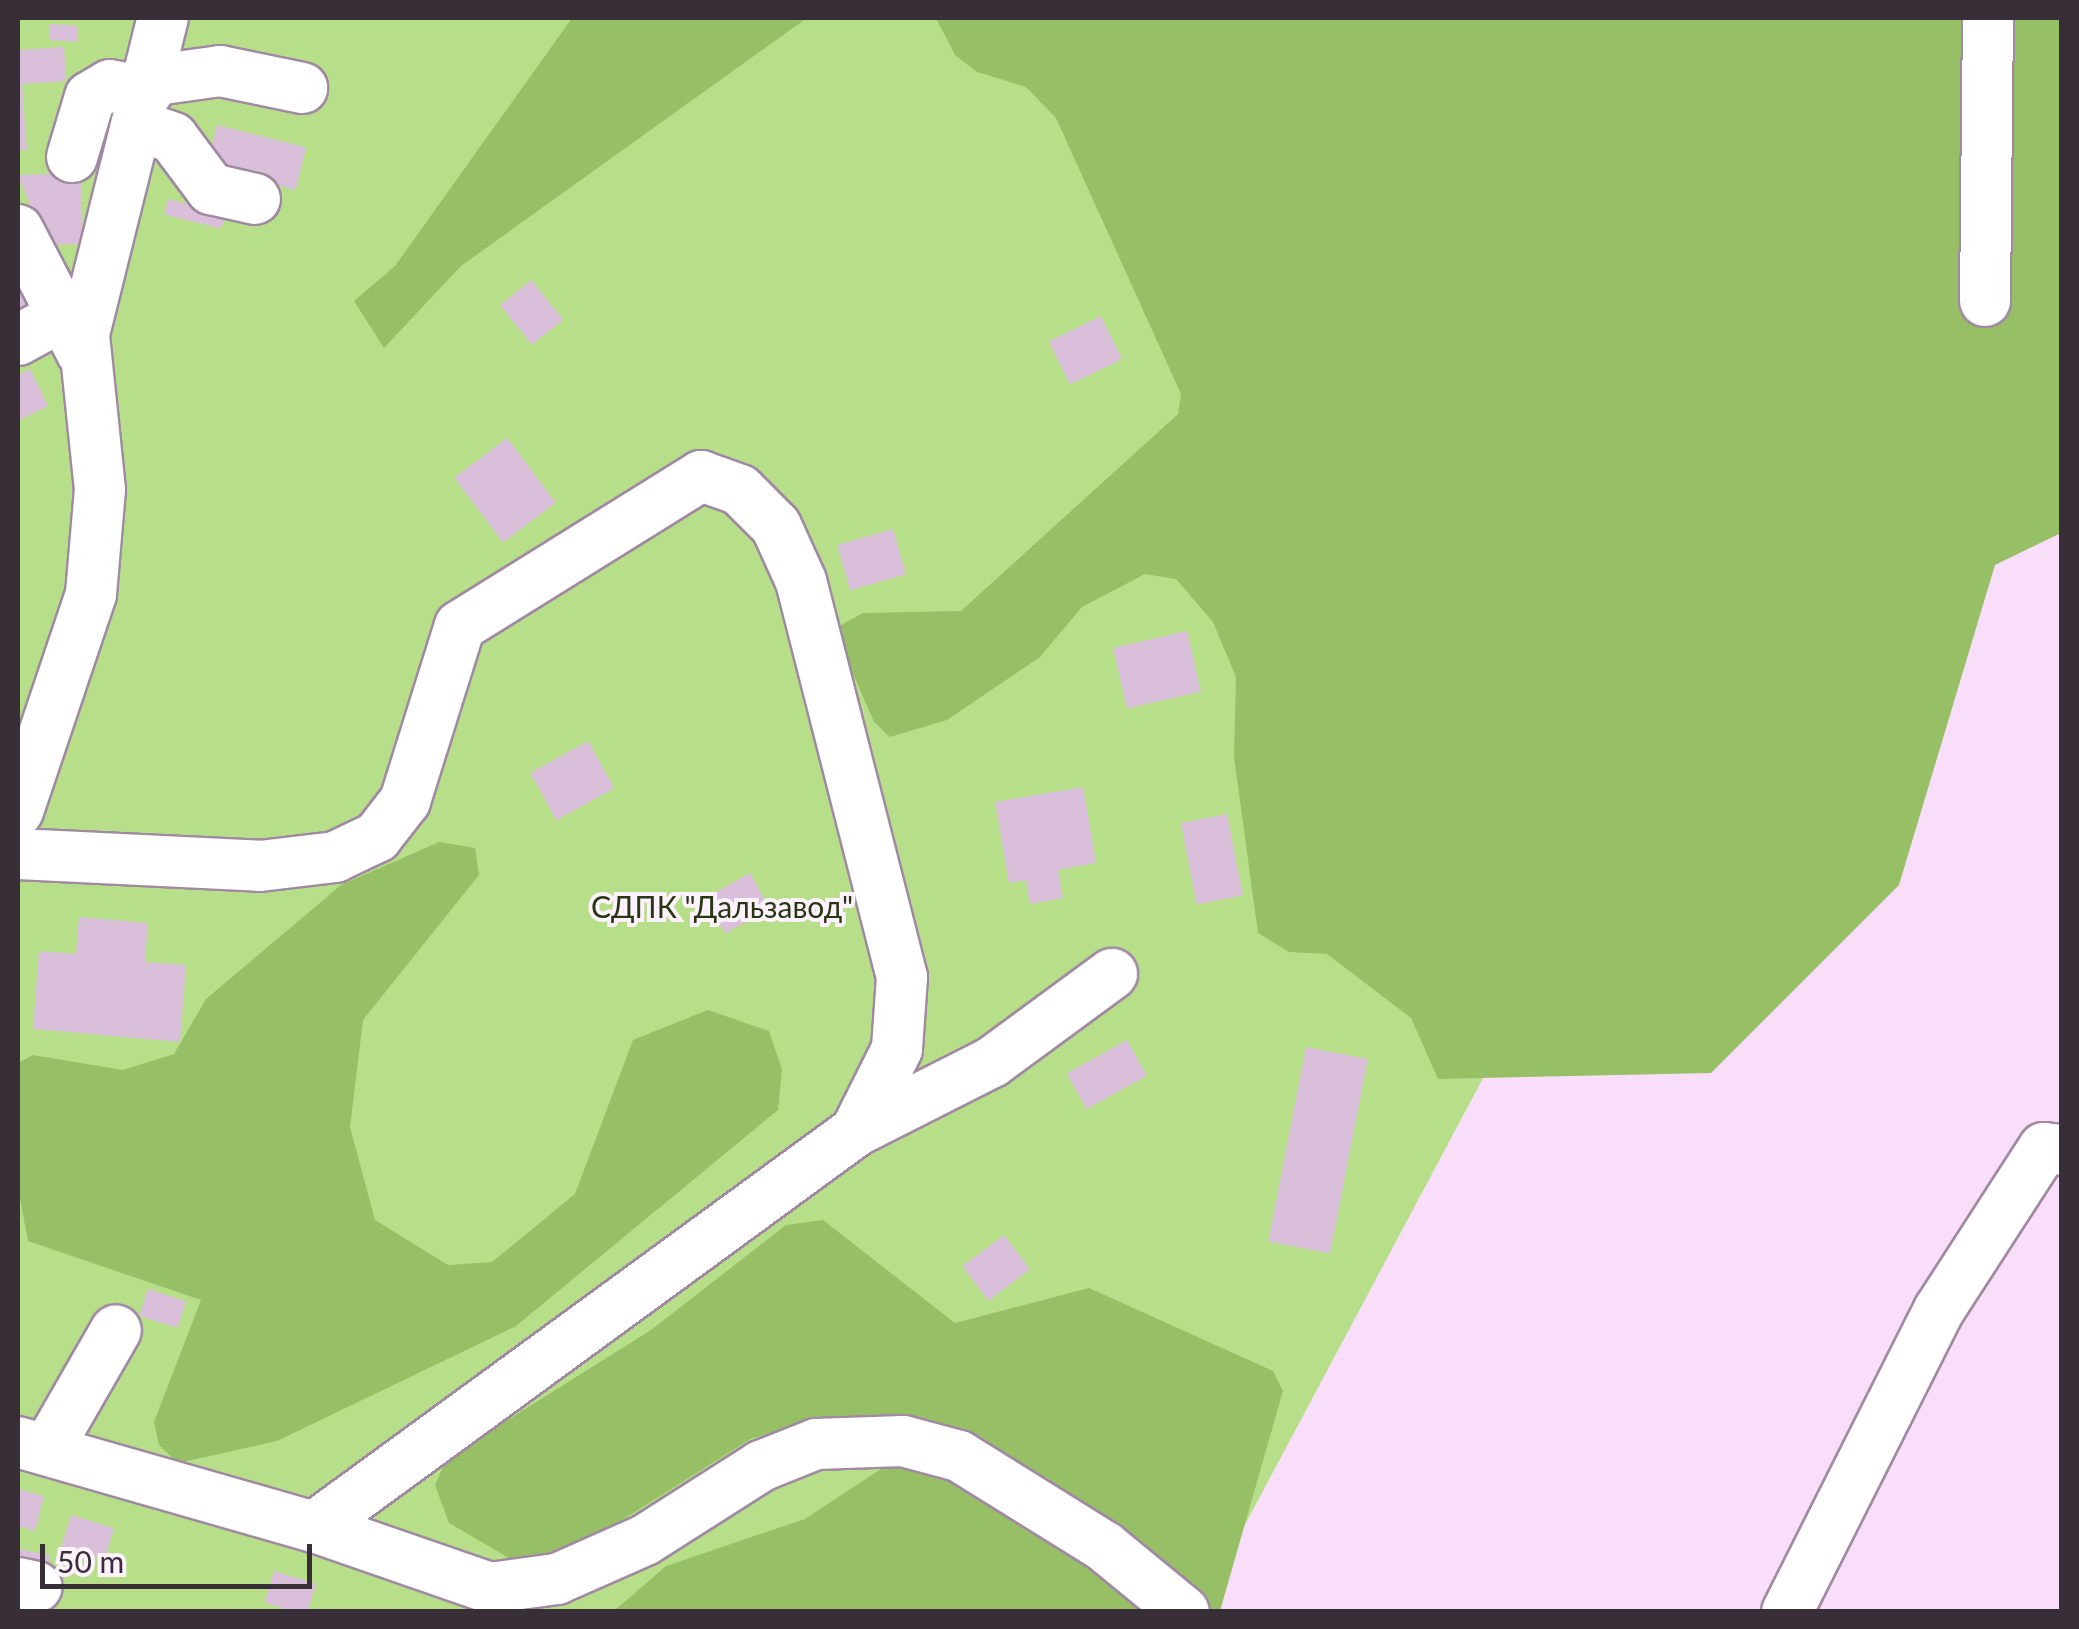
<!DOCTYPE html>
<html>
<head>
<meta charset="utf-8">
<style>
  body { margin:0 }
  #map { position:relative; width:2079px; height:1629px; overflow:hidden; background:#f9def9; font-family:Lato,sans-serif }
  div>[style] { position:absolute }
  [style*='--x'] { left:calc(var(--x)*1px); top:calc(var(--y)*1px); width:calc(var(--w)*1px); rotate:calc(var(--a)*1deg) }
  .green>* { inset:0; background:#b7df89 }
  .forest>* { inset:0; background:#97c066 }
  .building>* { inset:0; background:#d9bfd9; transform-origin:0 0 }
  .roads { filter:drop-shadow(2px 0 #a189a2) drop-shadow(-2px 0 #a189a2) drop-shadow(0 2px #a189a2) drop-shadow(0 -2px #a189a2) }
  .minor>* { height:50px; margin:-25px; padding:0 25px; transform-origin:25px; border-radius:25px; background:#fff }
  span { translate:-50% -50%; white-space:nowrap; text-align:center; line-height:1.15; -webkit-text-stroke:8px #fcf1fc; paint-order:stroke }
  .park-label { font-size:30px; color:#273712 }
  .frame { position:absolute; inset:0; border:20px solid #382e38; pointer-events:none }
  .scale { position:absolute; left:40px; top:1544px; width:272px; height:45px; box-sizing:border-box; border:5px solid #382e38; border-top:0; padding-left:12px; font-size:30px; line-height:35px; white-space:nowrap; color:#382e38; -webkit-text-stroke:8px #fcf1fc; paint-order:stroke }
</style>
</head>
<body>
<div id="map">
  <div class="green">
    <i style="clip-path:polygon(18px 18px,1098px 18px,1530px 990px,1199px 1611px,18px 1611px)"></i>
  </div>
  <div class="forest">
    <i style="clip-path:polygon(572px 18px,807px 18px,461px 266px,384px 348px,354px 301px,395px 266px)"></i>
    <i style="clip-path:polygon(936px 18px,2061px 18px,2061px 533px,1995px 565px,1899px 885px,1711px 1073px,1438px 1079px,1411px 1018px,1327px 954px,1289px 952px,1258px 933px,1234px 757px,1236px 677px,1213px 622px,1176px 579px,1145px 574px,1082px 607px,1040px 657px,947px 720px,890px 737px,874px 722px,840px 644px,841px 625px,863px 613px,961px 611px,1178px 414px,1181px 394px,1056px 118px,1026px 87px,977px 72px,955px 55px)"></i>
    <i style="clip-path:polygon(439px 842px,475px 848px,479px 875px,363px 1020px,350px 1127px,375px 1220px,448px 1265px,492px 1262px,575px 1194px,633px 1040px,708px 1010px,769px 1031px,782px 1069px,778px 1110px,516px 1326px,277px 1441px,178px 1463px,159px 1445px,154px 1422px,201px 1300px,28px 1241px,18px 1188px,18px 1063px,33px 1055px,123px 1070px,174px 1054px,206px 999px,341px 885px)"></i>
    <i style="clip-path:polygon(823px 1220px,955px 1323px,1089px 1288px,1273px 1371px,1283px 1391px,1220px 1611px,614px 1611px,666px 1566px,805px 1519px,893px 1461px,890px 1422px,862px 1417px,752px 1438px,581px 1546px,512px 1560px,449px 1523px,435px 1485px,447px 1458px,651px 1330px,786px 1225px)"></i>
  </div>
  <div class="building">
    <i style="left:50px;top:24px;width:28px;height:16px;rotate:4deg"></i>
    <i style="clip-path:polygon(64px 47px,66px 81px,22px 84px,27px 150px,18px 150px,18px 50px)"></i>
    <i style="left:217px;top:125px;width:92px;height:44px;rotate:14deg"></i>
    <i style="clip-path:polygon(81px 173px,83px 244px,46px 245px,18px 175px)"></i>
    <i style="left:168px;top:199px;width:59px;height:16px;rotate:14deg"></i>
    <i style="clip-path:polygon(18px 278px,30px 307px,18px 312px)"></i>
    <i style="left:531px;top:280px;width:51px;height:40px;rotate:51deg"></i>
    <i style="left:1101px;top:316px;width:48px;height:58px;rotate:64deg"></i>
    <i style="clip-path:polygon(30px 369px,48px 406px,18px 421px,18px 375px)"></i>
    <i style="left:507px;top:438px;width:81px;height:66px;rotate:53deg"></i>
    <i style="left:893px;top:529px;width:47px;height:58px;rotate:74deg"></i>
    <i style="left:1187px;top:631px;width:62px;height:76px;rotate:77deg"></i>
    <i style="left:588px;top:741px;width:54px;height:66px;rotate:61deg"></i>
    <i style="clip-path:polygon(1083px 787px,1096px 863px,1058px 870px,1063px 898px,1030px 904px,1026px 880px,1009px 883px,995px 802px)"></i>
    <i style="left:1227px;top:814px;width:83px;height:47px;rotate:79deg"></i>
    <i style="left:750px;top:873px;width:41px;height:51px;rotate:61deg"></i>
    <i style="clip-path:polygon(79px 917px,148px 923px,145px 962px,186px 965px,180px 1042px,33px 1029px,39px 951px,76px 954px)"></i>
    <i style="left:1127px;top:1040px;width:41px;height:69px;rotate:61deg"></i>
    <i style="left:1306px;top:1047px;width:63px;height:198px;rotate:11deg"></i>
    <i style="left:1004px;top:1235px;width:43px;height:52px;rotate:53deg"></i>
    <i style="left:148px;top:1289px;width:40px;height:28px;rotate:18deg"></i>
    <i style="clip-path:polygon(18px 1489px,44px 1496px,35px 1531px,18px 1526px)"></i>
    <i style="left:71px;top:1515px;width:45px;height:32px;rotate:17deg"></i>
    <i style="clip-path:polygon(18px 1549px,50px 1555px,47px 1575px,18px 1569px)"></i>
    <i style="left:274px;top:1571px;width:44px;height:33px;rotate:17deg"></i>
  </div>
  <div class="roads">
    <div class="minor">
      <i style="--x:149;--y:81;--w:72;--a:-8"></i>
      <i style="--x:220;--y:71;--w:84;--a:11.7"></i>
      <i style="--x:139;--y:126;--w:36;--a:19"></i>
      <i style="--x:173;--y:138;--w:64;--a:53.3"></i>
      <i style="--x:211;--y:189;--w:45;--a:12.8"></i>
      <i style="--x:72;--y:157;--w:63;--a:-73.3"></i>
      <i style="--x:90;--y:97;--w:23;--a:-31"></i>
      <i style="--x:110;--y:85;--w:38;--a:11"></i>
      <i style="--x:18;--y:230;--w:139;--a:62.5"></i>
      <i style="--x:1985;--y:301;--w:283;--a:-89.4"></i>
      <i style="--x:18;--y:340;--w:50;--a:-28.6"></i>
      <i style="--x:18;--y:811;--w:229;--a:-71.4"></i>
      <i style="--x:91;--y:594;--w:104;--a:-85.1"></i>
      <i style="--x:100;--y:490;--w:157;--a:-95.9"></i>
      <i style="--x:84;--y:334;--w:326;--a:-76"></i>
      <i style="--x:18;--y:854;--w:242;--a:2.8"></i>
      <i style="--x:260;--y:866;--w:76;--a:-6.8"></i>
      <i style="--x:335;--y:857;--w:47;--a:-25.5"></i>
      <i style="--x:377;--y:837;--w:46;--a:-52.1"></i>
      <i style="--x:405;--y:801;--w:183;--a:-72.6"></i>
      <i style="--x:460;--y:626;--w:284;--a:-31.9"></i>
      <i style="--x:701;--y:476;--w:41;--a:19.7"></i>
      <i style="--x:740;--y:490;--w:51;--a:45"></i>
      <i style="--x:776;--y:526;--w:60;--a:65.6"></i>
      <i style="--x:801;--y:581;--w:409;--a:75.7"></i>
      <i style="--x:902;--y:977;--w:72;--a:94"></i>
      <i style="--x:897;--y:1049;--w:92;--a:116.6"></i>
      <i style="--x:856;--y:1131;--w:671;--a:143.85"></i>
      <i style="--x:314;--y:1527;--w:308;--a:-164"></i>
      <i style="--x:856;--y:1131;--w:153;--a:-26.9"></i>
      <i style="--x:992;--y:1062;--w:149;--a:-36.3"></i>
      <i style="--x:47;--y:1450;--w:138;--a:-60.1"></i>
      <i style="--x:314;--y:1527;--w:186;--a:19.1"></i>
      <i style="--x:490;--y:1588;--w:68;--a:-7.7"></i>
      <i style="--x:557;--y:1579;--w:96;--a:-23.9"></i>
      <i style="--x:645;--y:1540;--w:138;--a:-32.5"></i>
      <i style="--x:761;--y:1466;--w:59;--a:-21.8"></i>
      <i style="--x:816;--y:1444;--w:87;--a:-2"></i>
      <i style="--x:903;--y:1441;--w:58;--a:15"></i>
      <i style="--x:959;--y:1456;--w:172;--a:31.9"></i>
      <i style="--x:1105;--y:1547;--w:102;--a:39.4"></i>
      <i style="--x:18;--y:1583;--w:19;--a:12"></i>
      <i style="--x:1787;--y:1612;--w:338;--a:-63.3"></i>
      <i style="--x:1939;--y:1310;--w:193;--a:-57.1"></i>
      <i style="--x:2044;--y:1148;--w:18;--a:6"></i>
    </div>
  </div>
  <div class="park-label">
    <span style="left:722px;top:906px">СДПК "Дальзавод"</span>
  </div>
  <div class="frame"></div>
  <div class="scale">50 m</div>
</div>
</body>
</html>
